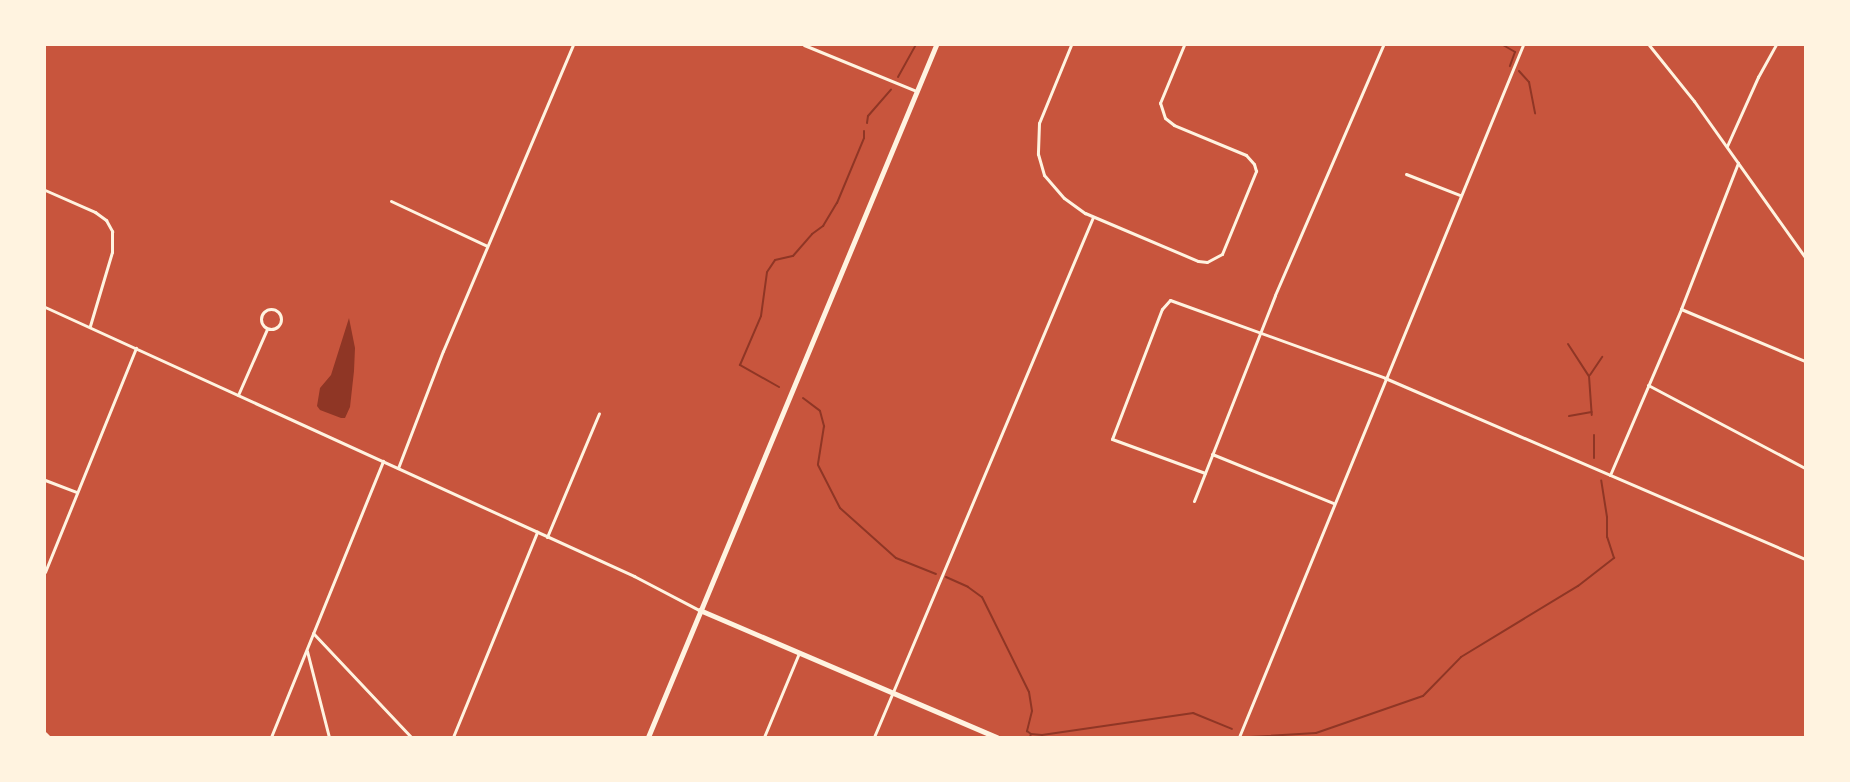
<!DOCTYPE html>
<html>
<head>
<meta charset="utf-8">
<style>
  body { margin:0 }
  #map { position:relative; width:1850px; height:782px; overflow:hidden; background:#c8553d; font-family:"Work Sans",sans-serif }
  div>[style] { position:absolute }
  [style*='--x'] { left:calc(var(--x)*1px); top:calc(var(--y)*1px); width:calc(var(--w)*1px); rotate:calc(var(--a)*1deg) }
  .water>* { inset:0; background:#8f3625 }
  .stream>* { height:2px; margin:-1px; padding:0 1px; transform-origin:1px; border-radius:1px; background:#8f3625 }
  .minor>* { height:3px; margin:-1.5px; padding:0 1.5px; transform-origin:1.5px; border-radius:1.5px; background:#fff3e0 }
  .minor>.ring { margin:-1.5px; padding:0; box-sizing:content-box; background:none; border:3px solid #fff3e0; border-radius:50% }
  .tertiary>* { height:4.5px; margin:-2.25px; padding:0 2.25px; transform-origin:2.25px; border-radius:2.25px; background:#fff3e0 }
  .primary>* { height:5px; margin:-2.5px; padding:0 2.5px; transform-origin:2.5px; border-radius:2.5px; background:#fff3e0 }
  span { translate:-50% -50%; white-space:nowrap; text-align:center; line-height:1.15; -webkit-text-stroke:5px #fff3e0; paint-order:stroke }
  .frame { position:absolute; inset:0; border:46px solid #fff3e0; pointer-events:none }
</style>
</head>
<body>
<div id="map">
  <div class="water">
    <i style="clip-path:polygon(349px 318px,355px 348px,354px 371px,350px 407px,345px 418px,341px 418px,320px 410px,317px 406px,320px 388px,331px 375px)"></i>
  </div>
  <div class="stream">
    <i style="--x:1503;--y:45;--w:14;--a:30"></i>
    <i style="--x:1515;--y:52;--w:15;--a:110"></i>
    <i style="--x:1519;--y:71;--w:15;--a:48"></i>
    <i style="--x:1529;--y:82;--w:32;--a:79"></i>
    <i style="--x:898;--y:77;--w:37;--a:-61"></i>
    <i style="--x:867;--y:123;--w:7;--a:-82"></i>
    <i style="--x:868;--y:116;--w:35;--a:-49"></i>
    <i style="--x:1568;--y:344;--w:38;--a:57"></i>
    <i style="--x:1589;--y:376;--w:39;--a:86"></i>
    <i style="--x:1590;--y:375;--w:22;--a:-56"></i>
    <i style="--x:779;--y:387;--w:45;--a:-150.6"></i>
    <i style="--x:740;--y:365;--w:53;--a:-66.8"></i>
    <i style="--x:761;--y:316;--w:44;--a:-82.2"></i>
    <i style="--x:767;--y:272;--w:14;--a:-56"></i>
    <i style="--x:775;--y:260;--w:18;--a:-13"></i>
    <i style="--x:793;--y:256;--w:29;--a:-49"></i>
    <i style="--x:812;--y:234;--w:14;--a:-36"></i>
    <i style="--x:823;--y:226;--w:27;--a:-59"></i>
    <i style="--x:837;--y:203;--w:70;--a:-67.4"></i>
    <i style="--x:864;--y:138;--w:7;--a:-90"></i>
    <i style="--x:803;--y:398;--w:21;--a:37"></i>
    <i style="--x:820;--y:411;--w:16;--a:75"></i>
    <i style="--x:824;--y:426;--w:39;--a:99"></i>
    <i style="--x:818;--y:465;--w:48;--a:62.9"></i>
    <i style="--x:840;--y:508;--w:75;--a:41.8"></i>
    <i style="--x:896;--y:558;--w:43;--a:21.8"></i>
    <i style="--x:1569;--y:416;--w:23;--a:-10"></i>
    <i style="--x:1594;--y:435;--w:23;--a:90"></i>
    <i style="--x:946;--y:577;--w:24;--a:24"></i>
    <i style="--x:968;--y:587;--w:17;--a:36"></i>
    <i style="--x:982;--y:597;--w:106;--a:63.7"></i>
    <i style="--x:1029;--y:692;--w:19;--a:81"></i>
    <i style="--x:1032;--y:711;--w:21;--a:104"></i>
    <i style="--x:1027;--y:731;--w:5;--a:37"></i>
    <i style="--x:1030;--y:737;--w:3;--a:-72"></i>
    <i style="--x:1031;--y:734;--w:11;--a:5"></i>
    <i style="--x:1042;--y:735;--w:153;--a:-8.3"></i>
    <i style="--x:1193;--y:713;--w:42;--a:22.3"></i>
    <i style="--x:1249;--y:737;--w:67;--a:-3.4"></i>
    <i style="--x:1316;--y:733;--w:113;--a:-19.1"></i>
    <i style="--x:1423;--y:696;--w:54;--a:-45.7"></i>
    <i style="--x:1461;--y:657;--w:137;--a:-31.3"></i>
    <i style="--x:1578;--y:586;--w:46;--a:-37.9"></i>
    <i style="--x:1614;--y:558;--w:22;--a:-108"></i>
    <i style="--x:1607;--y:537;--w:20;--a:-90"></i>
    <i style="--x:1607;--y:517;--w:37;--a:-99"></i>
  </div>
  <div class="minor">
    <i style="--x:804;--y:45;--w:121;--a:22.3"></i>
    <i style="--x:1071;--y:45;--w:84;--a:112.3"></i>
    <i style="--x:1039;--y:123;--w:31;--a:92"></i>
    <i style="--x:1038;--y:154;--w:22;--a:74"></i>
    <i style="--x:1044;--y:175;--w:30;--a:49"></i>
    <i style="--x:1064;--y:198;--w:26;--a:36"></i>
    <i style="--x:1085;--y:213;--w:123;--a:23"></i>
    <i style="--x:1198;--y:261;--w:9;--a:6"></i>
    <i style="--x:1207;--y:262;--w:17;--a:-28"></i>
    <i style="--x:1222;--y:254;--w:90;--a:-67.7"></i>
    <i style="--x:1256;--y:171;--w:7;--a:-106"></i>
    <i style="--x:1254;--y:164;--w:12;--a:-132"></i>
    <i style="--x:1246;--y:155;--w:78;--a:-157.4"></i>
    <i style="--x:1174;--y:125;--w:11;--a:-142"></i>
    <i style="--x:1165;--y:118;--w:16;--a:-108"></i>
    <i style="--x:1160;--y:103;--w:63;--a:-67.5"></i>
    <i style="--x:1649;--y:45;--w:72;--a:51.2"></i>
    <i style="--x:1694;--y:101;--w:191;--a:54.6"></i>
    <i style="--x:1727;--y:146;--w:76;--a:-65.8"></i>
    <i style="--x:1758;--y:77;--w:37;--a:-61"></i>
    <i style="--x:1406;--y:174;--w:58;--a:21.3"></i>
    <i style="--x:45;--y:190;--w:55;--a:23.7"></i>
    <i style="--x:95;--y:212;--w:14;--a:36"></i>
    <i style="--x:106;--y:220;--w:13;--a:61"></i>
    <i style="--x:112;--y:231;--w:21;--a:90"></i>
    <i style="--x:112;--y:252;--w:77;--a:106.6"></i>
    <i style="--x:391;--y:201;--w:106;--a:25.1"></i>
    <i style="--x:45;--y:307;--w:648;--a:24.55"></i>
    <i style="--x:634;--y:576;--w:73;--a:27.6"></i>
    <i class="ring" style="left:261px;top:309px;width:17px;height:17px"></i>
    <i style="--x:1681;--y:309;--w:134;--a:22.8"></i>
    <i style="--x:1648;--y:385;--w:178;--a:27.9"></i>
    <i style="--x:238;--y:395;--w:72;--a:-66.3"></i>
    <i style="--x:1212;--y:454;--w:131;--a:22"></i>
    <i style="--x:398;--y:468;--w:125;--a:-69"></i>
    <i style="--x:443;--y:351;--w:332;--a:-67"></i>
    <i style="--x:1205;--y:473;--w:99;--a:-159.9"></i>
    <i style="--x:1112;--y:439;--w:139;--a:-69"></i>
    <i style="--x:1162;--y:309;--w:12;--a:-48"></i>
    <i style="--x:1170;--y:300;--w:229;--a:19.9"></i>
    <i style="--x:1385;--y:378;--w:457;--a:23.3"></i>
    <i style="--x:1610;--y:475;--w:181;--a:-66.8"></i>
    <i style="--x:1681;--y:309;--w:157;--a:-68.7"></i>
    <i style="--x:45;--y:480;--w:34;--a:21"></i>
    <i style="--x:1194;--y:501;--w:221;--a:-68.5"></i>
    <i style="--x:1275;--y:295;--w:272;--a:-66.6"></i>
    <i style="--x:547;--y:537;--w:134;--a:-67.2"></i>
    <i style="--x:45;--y:572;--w:242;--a:-67.9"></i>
    <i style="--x:313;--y:633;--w:143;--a:46.7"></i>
    <i style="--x:307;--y:651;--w:89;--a:75.7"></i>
    <i style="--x:45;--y:733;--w:6;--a:45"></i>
    <i style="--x:271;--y:737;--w:298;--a:-67.9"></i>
    <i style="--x:453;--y:737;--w:222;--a:-67.7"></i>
    <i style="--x:764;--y:737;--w:91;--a:-67.4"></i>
    <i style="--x:874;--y:737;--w:564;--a:-67.16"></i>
    <i style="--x:1239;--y:737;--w:748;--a:-67.69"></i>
  </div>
  <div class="tertiary">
    <i style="--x:700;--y:610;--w:323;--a:23.2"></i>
  </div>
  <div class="primary">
    <i style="--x:648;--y:737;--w:750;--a:-67.4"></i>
  </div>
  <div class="frame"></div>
</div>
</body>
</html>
